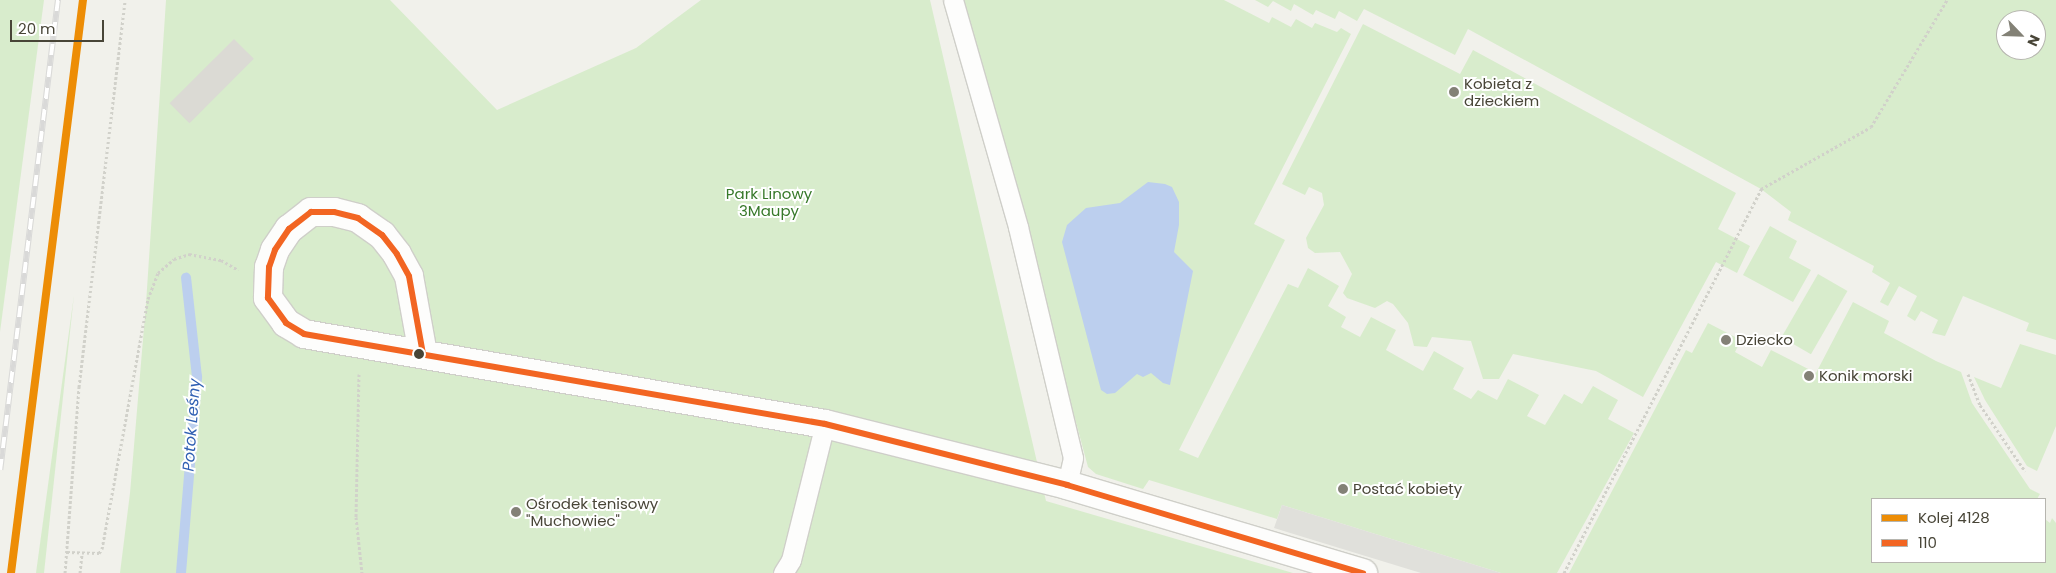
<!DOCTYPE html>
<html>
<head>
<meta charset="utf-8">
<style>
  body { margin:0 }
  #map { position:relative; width:2056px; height:573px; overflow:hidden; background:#f1f1eb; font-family:Poppins,sans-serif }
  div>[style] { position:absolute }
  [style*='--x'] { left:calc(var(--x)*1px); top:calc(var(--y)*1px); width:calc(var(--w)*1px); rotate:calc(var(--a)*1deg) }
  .green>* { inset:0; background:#d8eccc; transform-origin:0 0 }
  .parking>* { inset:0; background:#e0e0db }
  .water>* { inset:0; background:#bccfee }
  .stream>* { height:10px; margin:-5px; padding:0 5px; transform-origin:5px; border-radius:5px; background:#bccfee }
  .building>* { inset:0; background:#dbdad4; transform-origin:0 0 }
  .path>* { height:3px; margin-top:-1.5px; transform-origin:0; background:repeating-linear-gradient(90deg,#d1d1ca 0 2.5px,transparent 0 5px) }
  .roads { filter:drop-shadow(1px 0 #cfcfc9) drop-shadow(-1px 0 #cfcfc9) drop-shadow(0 1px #cfcfc9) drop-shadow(0 -1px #cfcfc9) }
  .lane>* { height:19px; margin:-9.5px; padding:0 9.5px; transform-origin:9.5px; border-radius:9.5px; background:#fdfdfc }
  .street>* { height:28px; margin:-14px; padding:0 14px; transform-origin:14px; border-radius:14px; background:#fdfdfc }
  .rail>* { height:5.5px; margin-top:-2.75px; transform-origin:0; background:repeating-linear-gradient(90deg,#fff 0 11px,#d9d9d8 0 22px); box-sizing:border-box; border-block:1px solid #d9d9d8 }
  .bus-1>* { height:6px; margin:-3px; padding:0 3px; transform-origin:3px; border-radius:3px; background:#f26522 }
  .rail-1>* { height:8px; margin:-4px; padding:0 4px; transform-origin:4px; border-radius:4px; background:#ed8d06 }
  .dots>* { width:14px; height:14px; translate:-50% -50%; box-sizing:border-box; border:2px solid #fff; border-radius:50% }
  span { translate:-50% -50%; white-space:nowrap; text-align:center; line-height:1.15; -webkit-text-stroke:4px #fff; paint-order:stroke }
  .poi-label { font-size:15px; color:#484537 }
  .left { translate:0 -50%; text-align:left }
  .park-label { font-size:15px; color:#37792a }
  .water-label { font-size:16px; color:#3060b3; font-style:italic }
  .legend { position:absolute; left:1871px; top:498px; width:175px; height:65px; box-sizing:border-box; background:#fff; border:1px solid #b6b5af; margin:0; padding:6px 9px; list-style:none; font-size:15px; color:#484537 }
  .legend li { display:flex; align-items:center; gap:10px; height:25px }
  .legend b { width:25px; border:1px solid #b6b5af }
  .north { position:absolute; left:1996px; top:10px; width:50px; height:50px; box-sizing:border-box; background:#fff; border:1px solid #b6b5af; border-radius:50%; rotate:114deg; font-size:14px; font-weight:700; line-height:20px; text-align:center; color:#484537 }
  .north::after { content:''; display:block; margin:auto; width:18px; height:22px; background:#838176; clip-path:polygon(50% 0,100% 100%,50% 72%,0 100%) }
  .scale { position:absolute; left:10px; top:20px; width:94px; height:22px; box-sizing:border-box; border:2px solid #484537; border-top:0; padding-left:6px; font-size:15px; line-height:18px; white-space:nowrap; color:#484537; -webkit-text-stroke:4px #fff; paint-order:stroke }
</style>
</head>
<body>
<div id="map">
  <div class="green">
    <i style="clip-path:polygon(0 0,44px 0,0 332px)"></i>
    <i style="clip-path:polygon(166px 0,390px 0,497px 110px,636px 48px,701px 0,930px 0,1046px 501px,1293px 573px,120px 573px,130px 493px,146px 304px)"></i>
    <i style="clip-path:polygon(962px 0,1224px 0,1269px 23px,1272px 17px,1291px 27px,1296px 19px,1312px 28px,1315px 23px,1337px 32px,1341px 28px,1351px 34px,1254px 224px,1285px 240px,1179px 450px,1198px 458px,1288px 284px,1298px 288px,1308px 268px,1339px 286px,1328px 306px,1346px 317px,1341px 327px,1360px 337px,1371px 317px,1396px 330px,1386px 350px,1423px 371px,1434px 351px,1464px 368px,1453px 389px,1471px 399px,1478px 390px,1497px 400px,1508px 379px,1539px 395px,1527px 416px,1545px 425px,1564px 394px,1582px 404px,1593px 386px,1618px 400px,1608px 419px,1634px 433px,1557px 573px,1501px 573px,1282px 505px,1277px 519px,1149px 480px,1143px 489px,1096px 474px,1088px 467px)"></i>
    <i style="clip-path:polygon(evenodd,1255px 0,2056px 0,2056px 340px,2026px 331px,2029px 323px,1963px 296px,1945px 336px,1932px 333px,1938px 320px,1921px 311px,1915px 321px,1907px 316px,1917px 296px,1899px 286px,1888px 306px,1880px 302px,1890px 283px,1872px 272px,1874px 266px,1788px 220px,1791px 212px,1761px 189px,1468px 29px,1455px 55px,1364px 9px,1357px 21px,1339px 11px,1335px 19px,1316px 10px,1313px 15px,1294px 4px,1291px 11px,1273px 1px,1268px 7px,1255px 0,2006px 20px,2036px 20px,2036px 50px,2006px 50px,2006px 20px)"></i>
    <i style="clip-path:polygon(1363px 24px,1460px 74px,1473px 50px,1736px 193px,1718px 229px,1750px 246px,1737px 273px,1716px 262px,1643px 397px,1596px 371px,1513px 354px,1499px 379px,1483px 379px,1471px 341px,1432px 337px,1427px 347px,1414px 346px,1408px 323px,1393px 304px,1387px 301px,1375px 308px,1347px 298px,1343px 293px,1352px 274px,1340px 252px,1315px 253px,1308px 248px,1306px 238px,1324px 205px,1322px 193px,1309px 187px,1305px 195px,1282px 184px)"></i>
    <i style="clip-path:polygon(1770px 226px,1797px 241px,1789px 258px,1811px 270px,1793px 302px,1743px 275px)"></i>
    <i style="left:1818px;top:274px;width:34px;height:73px;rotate:30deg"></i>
    <i style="clip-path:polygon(74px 295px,44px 573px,36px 573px)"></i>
    <i style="clip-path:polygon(1853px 302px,1889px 321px,1884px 333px,1936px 361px,1961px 372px,1972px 403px,2030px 489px,2040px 494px,2037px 499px,1872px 499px,1872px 562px,2045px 562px,2045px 519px,2050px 523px,2052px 518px,2056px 523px,2056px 573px,1569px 573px,1686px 350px,1692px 353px,1708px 323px,1741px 340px,1735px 352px,1762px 367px,1771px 350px,1816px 373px)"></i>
    <i style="clip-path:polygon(2020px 344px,2056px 355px,2056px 426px,2037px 471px,2027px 466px,1985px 400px,1974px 377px,2001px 388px)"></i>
  </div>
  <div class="parking">
    <i style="clip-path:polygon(1282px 505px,1501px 573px,1421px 573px,1274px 528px)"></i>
  </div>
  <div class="water">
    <i style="clip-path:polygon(1148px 182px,1165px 184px,1172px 187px,1179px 202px,1179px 225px,1174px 252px,1193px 271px,1170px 385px,1163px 383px,1151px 373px,1143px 377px,1137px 374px,1115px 393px,1107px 394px,1101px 390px,1062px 242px,1067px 225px,1086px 208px,1120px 203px)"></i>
  </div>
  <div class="stream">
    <i style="--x:181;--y:573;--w:197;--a:-85.3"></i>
    <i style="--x:197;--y:377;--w:100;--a:-96.3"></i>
  </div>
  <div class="building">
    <i style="left:234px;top:39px;width:28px;height:91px;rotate:45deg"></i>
  </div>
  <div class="path">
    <i style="--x:359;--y:374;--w:143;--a:91.2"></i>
    <i style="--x:356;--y:517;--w:56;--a:83.9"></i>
    <i style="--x:1968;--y:374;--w:33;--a:69"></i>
    <i style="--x:1980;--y:405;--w:80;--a:55.7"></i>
    <i style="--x:67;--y:552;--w:32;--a:2"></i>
    <i style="--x:99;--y:553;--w:5;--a:-53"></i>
    <i style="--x:102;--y:549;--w:254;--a:-79.6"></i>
    <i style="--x:148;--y:299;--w:28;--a:-69"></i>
    <i style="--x:158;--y:273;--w:21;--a:-41"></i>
    <i style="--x:174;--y:259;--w:16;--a:-18"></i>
    <i style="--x:189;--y:254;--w:33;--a:11"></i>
    <i style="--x:221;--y:260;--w:20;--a:30"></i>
    <i style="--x:65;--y:573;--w:187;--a:-85.7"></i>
    <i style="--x:79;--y:387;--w:390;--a:-83.2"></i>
    <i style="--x:80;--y:573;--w:19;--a:-84"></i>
    <i style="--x:1564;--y:573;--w:432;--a:-62.8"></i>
    <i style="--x:1761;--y:189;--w:126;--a:-29.4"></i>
    <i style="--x:1871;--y:127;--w:148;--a:-59.1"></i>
  </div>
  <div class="roads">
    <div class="lane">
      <i style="--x:953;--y:0;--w:236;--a:74"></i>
      <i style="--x:1018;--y:227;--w:237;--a:76.6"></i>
      <i style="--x:1073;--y:458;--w:28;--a:103"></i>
      <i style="--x:783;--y:573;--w:15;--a:-58"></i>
      <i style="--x:791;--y:560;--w:140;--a:-76"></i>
    </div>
    <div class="street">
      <i style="--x:423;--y:354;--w:79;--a:-100.2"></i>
      <i style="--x:409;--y:276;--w:25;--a:-119"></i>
      <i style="--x:397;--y:254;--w:24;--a:-128"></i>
      <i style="--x:382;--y:235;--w:29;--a:-145"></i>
      <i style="--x:358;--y:218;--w:25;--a:-166"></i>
      <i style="--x:334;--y:212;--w:23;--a:180"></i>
      <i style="--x:311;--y:212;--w:28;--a:142"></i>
      <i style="--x:289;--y:229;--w:25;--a:124"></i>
      <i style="--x:275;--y:250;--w:18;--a:109"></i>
      <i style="--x:269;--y:267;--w:31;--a:92"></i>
      <i style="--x:268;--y:298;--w:31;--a:54"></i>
      <i style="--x:286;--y:323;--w:21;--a:31"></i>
      <i style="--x:304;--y:334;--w:529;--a:9.8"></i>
      <i style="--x:825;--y:424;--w:250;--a:14.1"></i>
      <i style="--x:1067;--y:485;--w:309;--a:16.6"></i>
    </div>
  </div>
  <div class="rail">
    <i style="--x:0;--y:470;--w:474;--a:-83"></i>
  </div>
  <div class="bus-1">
    <i style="--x:423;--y:354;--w:79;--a:-100.2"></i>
    <i style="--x:409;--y:276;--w:25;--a:-119"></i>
    <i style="--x:397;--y:254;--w:24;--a:-128"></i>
    <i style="--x:382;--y:235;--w:29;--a:-145"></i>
    <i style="--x:358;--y:218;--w:25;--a:-166"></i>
    <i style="--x:334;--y:212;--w:23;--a:180"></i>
    <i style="--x:311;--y:212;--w:28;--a:142"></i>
    <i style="--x:289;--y:229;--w:25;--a:124"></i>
    <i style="--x:275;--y:250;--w:18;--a:109"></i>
    <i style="--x:269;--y:267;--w:31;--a:92"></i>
    <i style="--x:268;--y:298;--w:31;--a:54"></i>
    <i style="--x:286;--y:323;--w:21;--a:31"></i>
    <i style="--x:304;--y:334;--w:529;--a:9.8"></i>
    <i style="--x:825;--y:424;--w:250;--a:14.1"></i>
    <i style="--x:1067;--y:485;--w:309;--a:16.6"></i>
  </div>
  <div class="rail-1">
    <i style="--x:11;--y:573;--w:578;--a:-82.84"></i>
  </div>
  <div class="dots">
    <i style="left:1454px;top:92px;background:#838176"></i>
    <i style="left:1726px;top:340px;background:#838176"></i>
    <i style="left:419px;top:354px;background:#484537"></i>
    <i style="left:1809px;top:376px;background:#838176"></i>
    <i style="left:1343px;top:489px;background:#838176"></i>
    <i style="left:516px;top:512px;background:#838176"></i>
  </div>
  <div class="poi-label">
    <span class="left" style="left:1464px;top:92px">Kobieta z<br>dzieckiem</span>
    <span class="left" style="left:1736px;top:340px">Dziecko</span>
    <span class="left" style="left:1819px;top:376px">Konik morski</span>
    <span class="left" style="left:1353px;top:489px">Postać kobiety</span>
    <span class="left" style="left:526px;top:512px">Ośrodek tenisowy<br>"Muchowiec"</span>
  </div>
  <div class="park-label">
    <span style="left:769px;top:202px">Park Linowy<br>3Maupy</span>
  </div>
  <div class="water-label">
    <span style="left:192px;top:425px;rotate:-86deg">Potok Leśny</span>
  </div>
  <ul class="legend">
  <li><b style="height:6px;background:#ed8d06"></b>Kolej 4128</li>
  <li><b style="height:6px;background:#f26522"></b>110</li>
  </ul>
  <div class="north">N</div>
  <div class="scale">20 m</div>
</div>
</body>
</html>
